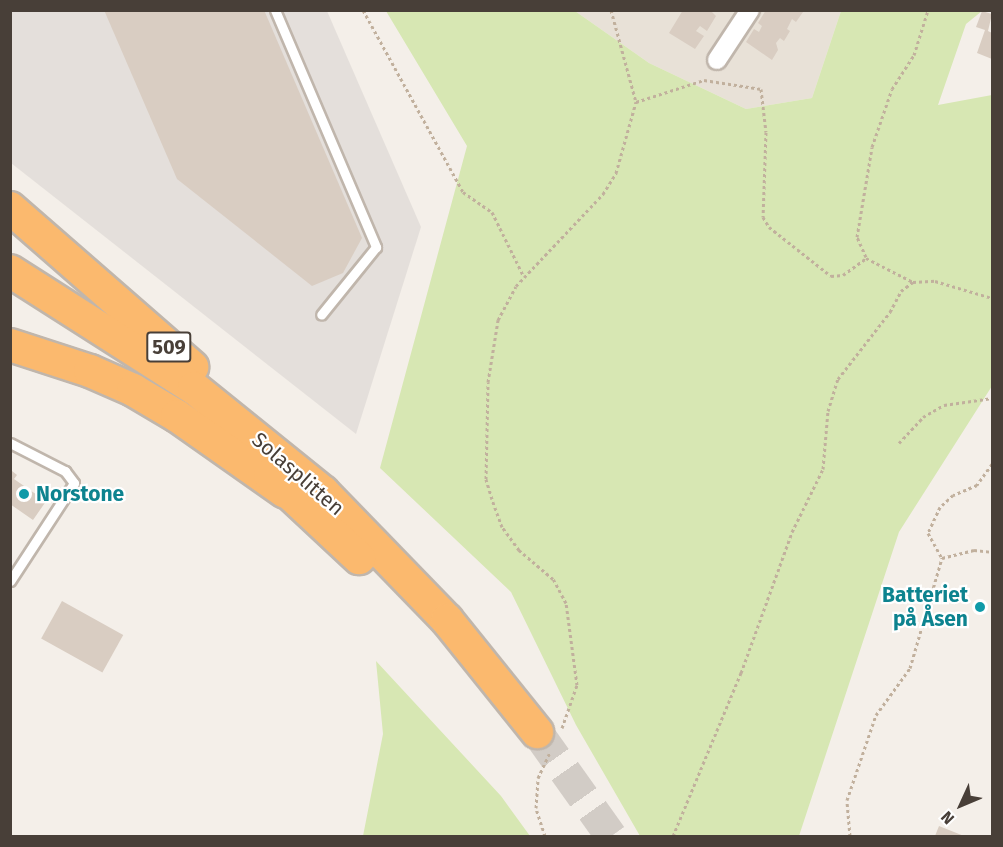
<!DOCTYPE html>
<html>
<head>
<meta charset="utf-8">
<style>
  body { margin:0 }
  #map { position:relative; width:1003px; height:847px; overflow:hidden; background:#f4efe9; font-family:"Fira Sans",sans-serif }
  div>[style] { position:absolute }
  [style*='--x'] { left:calc(var(--x)*1px); top:calc(var(--y)*1px); width:calc(var(--w)*1px); rotate:calc(var(--a)*1deg) }
  .residential>* { inset:0; background:#e8e1d7 }
  .industrial>* { inset:0; background:#e4dfdb }
  .green>* { inset:0; background:#d7e7b3 }
  .building>* { inset:0; background:#d9cdc2; transform-origin:0 0 }
  .highway-tunnel>* { height:32px; margin-top:-16px; transform-origin:0; background:repeating-linear-gradient(90deg,#d2ccc6 0 32px,transparent 0 48px) }
  .path>* { height:3px; margin-top:-1.5px; transform-origin:0; background:repeating-linear-gradient(90deg,#c1b09d 0 3px,transparent 0 6px) }
  .roads { filter:drop-shadow(2px 0 #c0b6ac) drop-shadow(-2px 0 #c0b6ac) drop-shadow(0 2px #c0b6ac) drop-shadow(0 -2px #c0b6ac) }
  .lane>* { height:9px; margin:-4.5px; padding:0 4.5px; transform-origin:4.5px; border-radius:4.5px; background:#fff }
  .street>* { height:18px; margin:-9px; padding:0 9px; transform-origin:9px; border-radius:9px; background:#fff }
  .highway>* { height:32px; margin:-16px; padding:0 16px; transform-origin:16px; border-radius:16px; background:#fbb96e }
  .dots>* { width:16px; height:16px; translate:-50% -50%; box-sizing:border-box; border:3px solid #fff; border-radius:50% }
  span { translate:-50% -50%; white-space:nowrap; text-align:center; line-height:1.15; -webkit-text-stroke:4.5px #fff; paint-order:stroke }
  .shield-label span { padding:2px 4px; background:#fff; border:2px solid; border-radius:4px; -webkit-text-stroke-width:0 }
  .shield-label { font-size:20px; color:#483f38; font-weight:700 }
  .street-label { font-size:21px; color:#483f38 }
  .culture-label { font-size:21px; color:#0d838f; font-weight:700 }
  .left { translate:0 -50%; text-align:left }
  .right { translate:-100% -50%; text-align:right }
  .frame { position:absolute; inset:0; border:12px solid #483f38; pointer-events:none }
  .north { position:absolute; left:931px; top:775px; width:60px; height:60px; -webkit-text-stroke:4px #fff; paint-order:stroke; rotate:226deg; font-size:16px; font-weight:700; line-height:24px; text-align:center; color:#483f38 }
  .north::after { content:''; display:block; margin:auto; width:21px; height:27px; background:#483f38; clip-path:polygon(50% 0,100% 100%,50% 72%,0 100%) }
</style>
</head>
<body>
<div id="map">
  <div class="residential">
    <i style="clip-path:polygon(575px 11px,841px 11px,812px 98px,746px 109px,649px 63px)"></i>
  </div>
  <div class="industrial">
    <i style="clip-path:polygon(10px 11px,327px 11px,421px 227px,356px 434px,11px 163px)"></i>
  </div>
  <div class="green">
    <i style="clip-path:polygon(386px 11px,575px 11px,649px 63px,746px 109px,812px 98px,841px 11px,982px 11px,966px 24px,938px 105px,992px 95px,992px 386px,899px 532px,799px 836px,640px 836px,576px 725px,511px 592px,380px 468px,467px 146px)"></i>
    <i style="clip-path:polygon(376px 661px,501px 796px,530px 836px,363px 836px,383px 734px)"></i>
  </div>
  <div class="building">
    <i style="clip-path:polygon(104px 10px,264px 10px,362px 238px,343px 273px,312px 286px,177px 179px)"></i>
    <i style="clip-path:polygon(683px 10px,710px 10px,716px 16px,707px 31px,700px 26px,696px 31px,704px 36px,695px 49px,669px 33px)"></i>
    <i style="clip-path:polygon(766px 10px,803px 12px,796px 22px,792px 19px,787px 29px,790px 31px,784px 41px,780px 38px,776px 43px,778px 50px,772px 60px,746px 42px,754px 29px,759px 32px,762px 26px,758px 23px)"></i>
    <i style="clip-path:polygon(982px 11px,992px 14px,988px 31px,992px 33px,992px 59px,977px 53px,985px 30px,976px 27px)"></i>
    <i style="clip-path:polygon(12px 471px,17px 475px,14px 479px,40px 497px,43px 492px,49px 497px,33px 520px,10px 504px)"></i>
    <i style="left:62px;top:601px;width:70px;height:43px;rotate:29deg"></i>
    <i style="clip-path:polygon(939px 826px,964px 836px,935px 836px)"></i>
  </div>
  <div class="highway-tunnel">
    <i style="--x:537;--y:732;--w:128;--a:54.6"></i>
  </div>
  <div class="path">
    <i style="--x:363;--y:10;--w:208;--a:61.2"></i>
    <i style="--x:463;--y:192;--w:35;--a:35"></i>
    <i style="--x:492;--y:212;--w:72;--a:63.8"></i>
    <i style="--x:611;--y:10;--w:95;--a:74.8"></i>
    <i style="--x:636;--y:102;--w:71;--a:-17.9"></i>
    <i style="--x:704;--y:80;--w:58;--a:9"></i>
    <i style="--x:761;--y:89;--w:43;--a:83.4"></i>
    <i style="--x:766;--y:132;--w:85;--a:92"></i>
    <i style="--x:763;--y:217;--w:12;--a:59"></i>
    <i style="--x:769;--y:227;--w:79;--a:38.3"></i>
    <i style="--x:831;--y:276;--w:12;--a:-5"></i>
    <i style="--x:843;--y:275;--w:29;--a:-36"></i>
    <i style="--x:866;--y:258;--w:53;--a:27.1"></i>
    <i style="--x:866;--y:257;--w:22;--a:-114"></i>
    <i style="--x:857;--y:237;--w:91;--a:-80.5"></i>
    <i style="--x:872;--y:147;--w:61;--a:-71"></i>
    <i style="--x:892;--y:89;--w:40;--a:-57.1"></i>
    <i style="--x:914;--y:55;--w:47;--a:-72.7"></i>
    <i style="--x:899;--y:443;--w:35;--a:-47"></i>
    <i style="--x:923;--y:417;--w:24;--a:-30"></i>
    <i style="--x:944;--y:405;--w:49;--a:-8.3"></i>
    <i style="--x:992;--y:464;--w:26;--a:126"></i>
    <i style="--x:977;--y:485;--w:26;--a:157"></i>
    <i style="--x:953;--y:495;--w:18;--a:137"></i>
    <i style="--x:940;--y:507;--w:29;--a:115"></i>
    <i style="--x:928;--y:533;--w:29;--a:61"></i>
    <i style="--x:942;--y:558;--w:33;--a:-14"></i>
    <i style="--x:974;--y:550;--w:18;--a:6"></i>
    <i style="--x:562;--y:728;--w:46;--a:-70.8"></i>
    <i style="--x:577;--y:685;--w:83;--a:-97.6"></i>
    <i style="--x:566;--y:603;--w:27;--a:-118"></i>
    <i style="--x:553;--y:579;--w:45;--a:-139.5"></i>
    <i style="--x:519;--y:550;--w:29;--a:-126"></i>
    <i style="--x:502;--y:527;--w:30;--a:-110"></i>
    <i style="--x:492;--y:499;--w:21;--a:-107"></i>
    <i style="--x:486;--y:479;--w:97;--a:-88.8"></i>
    <i style="--x:488;--y:382;--w:63;--a:-80.8"></i>
    <i style="--x:498;--y:320;--w:38;--a:-62"></i>
    <i style="--x:516;--y:286;--w:127;--a:-46.6"></i>
    <i style="--x:603;--y:194;--w:25;--a:-58"></i>
    <i style="--x:616;--y:173;--w:74;--a:-74.3"></i>
    <i style="--x:545;--y:836;--w:29;--a:-108"></i>
    <i style="--x:536;--y:808;--w:30;--a:-86"></i>
    <i style="--x:538;--y:778;--w:29;--a:-65"></i>
    <i style="--x:673;--y:836;--w:177;--a:-67.4"></i>
    <i style="--x:741;--y:673;--w:150;--a:-70.1"></i>
    <i style="--x:792;--y:532;--w:70;--a:-63.8"></i>
    <i style="--x:823;--y:469;--w:58;--a:-85.1"></i>
    <i style="--x:828;--y:411;--w:34;--a:-73"></i>
    <i style="--x:838;--y:379;--w:85;--a:-52.2"></i>
    <i style="--x:890;--y:312;--w:24;--a:-62"></i>
    <i style="--x:901;--y:291;--w:15;--a:-37"></i>
    <i style="--x:913;--y:282;--w:22;--a:-3"></i>
    <i style="--x:935;--y:281;--w:59;--a:16.6"></i>
    <i style="--x:850;--y:836;--w:36;--a:-95"></i>
    <i style="--x:847;--y:800;--w:90;--a:-71.2"></i>
    <i style="--x:876;--y:715;--w:58;--a:-54.1"></i>
    <i style="--x:910;--y:668;--w:115;--a:-73.8"></i>
  </div>
  <div class="roads">
    <div class="lane">
      <i style="--x:275;--y:10;--w:258;--a:66.9"></i>
      <i style="--x:376;--y:247;--w:87;--a:129"></i>
      <i style="--x:10;--y:443;--w:62;--a:27"></i>
      <i style="--x:65;--y:471;--w:15;--a:53"></i>
      <i style="--x:74;--y:483;--w:117;--a:123.1"></i>
    </div>
    <div class="street">
      <i style="--x:717;--y:60;--w:60;--a:-56.6"></i>
    </div>
    <div class="highway">
      <i style="--x:10;--y:208;--w:242;--a:41.1"></i>
      <i style="--x:10;--y:271;--w:218;--a:32.5"></i>
      <i style="--x:194;--y:388;--w:166;--a:38.9"></i>
      <i style="--x:323;--y:492;--w:178;--a:45.9"></i>
      <i style="--x:447;--y:620;--w:144;--a:51.2"></i>
      <i style="--x:10;--y:345;--w:84;--a:18"></i>
      <i style="--x:90;--y:371;--w:47;--a:23.8"></i>
      <i style="--x:133;--y:390;--w:51;--a:30.6"></i>
      <i style="--x:177;--y:416;--w:132;--a:35.1"></i>
      <i style="--x:270;--y:475;--w:122;--a:43"></i>
    </div>
  </div>
  <div class="dots">
    <i style="left:24px;top:494px;background:#0f9aa8"></i>
    <i style="left:980px;top:607px;background:#0f9aa8"></i>
  </div>
  <div class="shield-label">
    <span style="left:169px;top:347px">509</span>
  </div>
  <div class="street-label">
    <span style="left:298px;top:474px;rotate:41deg">Solasplitten</span>
  </div>
  <div class="culture-label">
    <span class="left" style="left:36px;top:494px">Norstone</span>
    <span class="right" style="left:968px;top:607px">Batteriet<br>på Åsen</span>
  </div>
  <div class="frame"></div>
  <div class="north">N</div>
</div>
</body>
</html>
